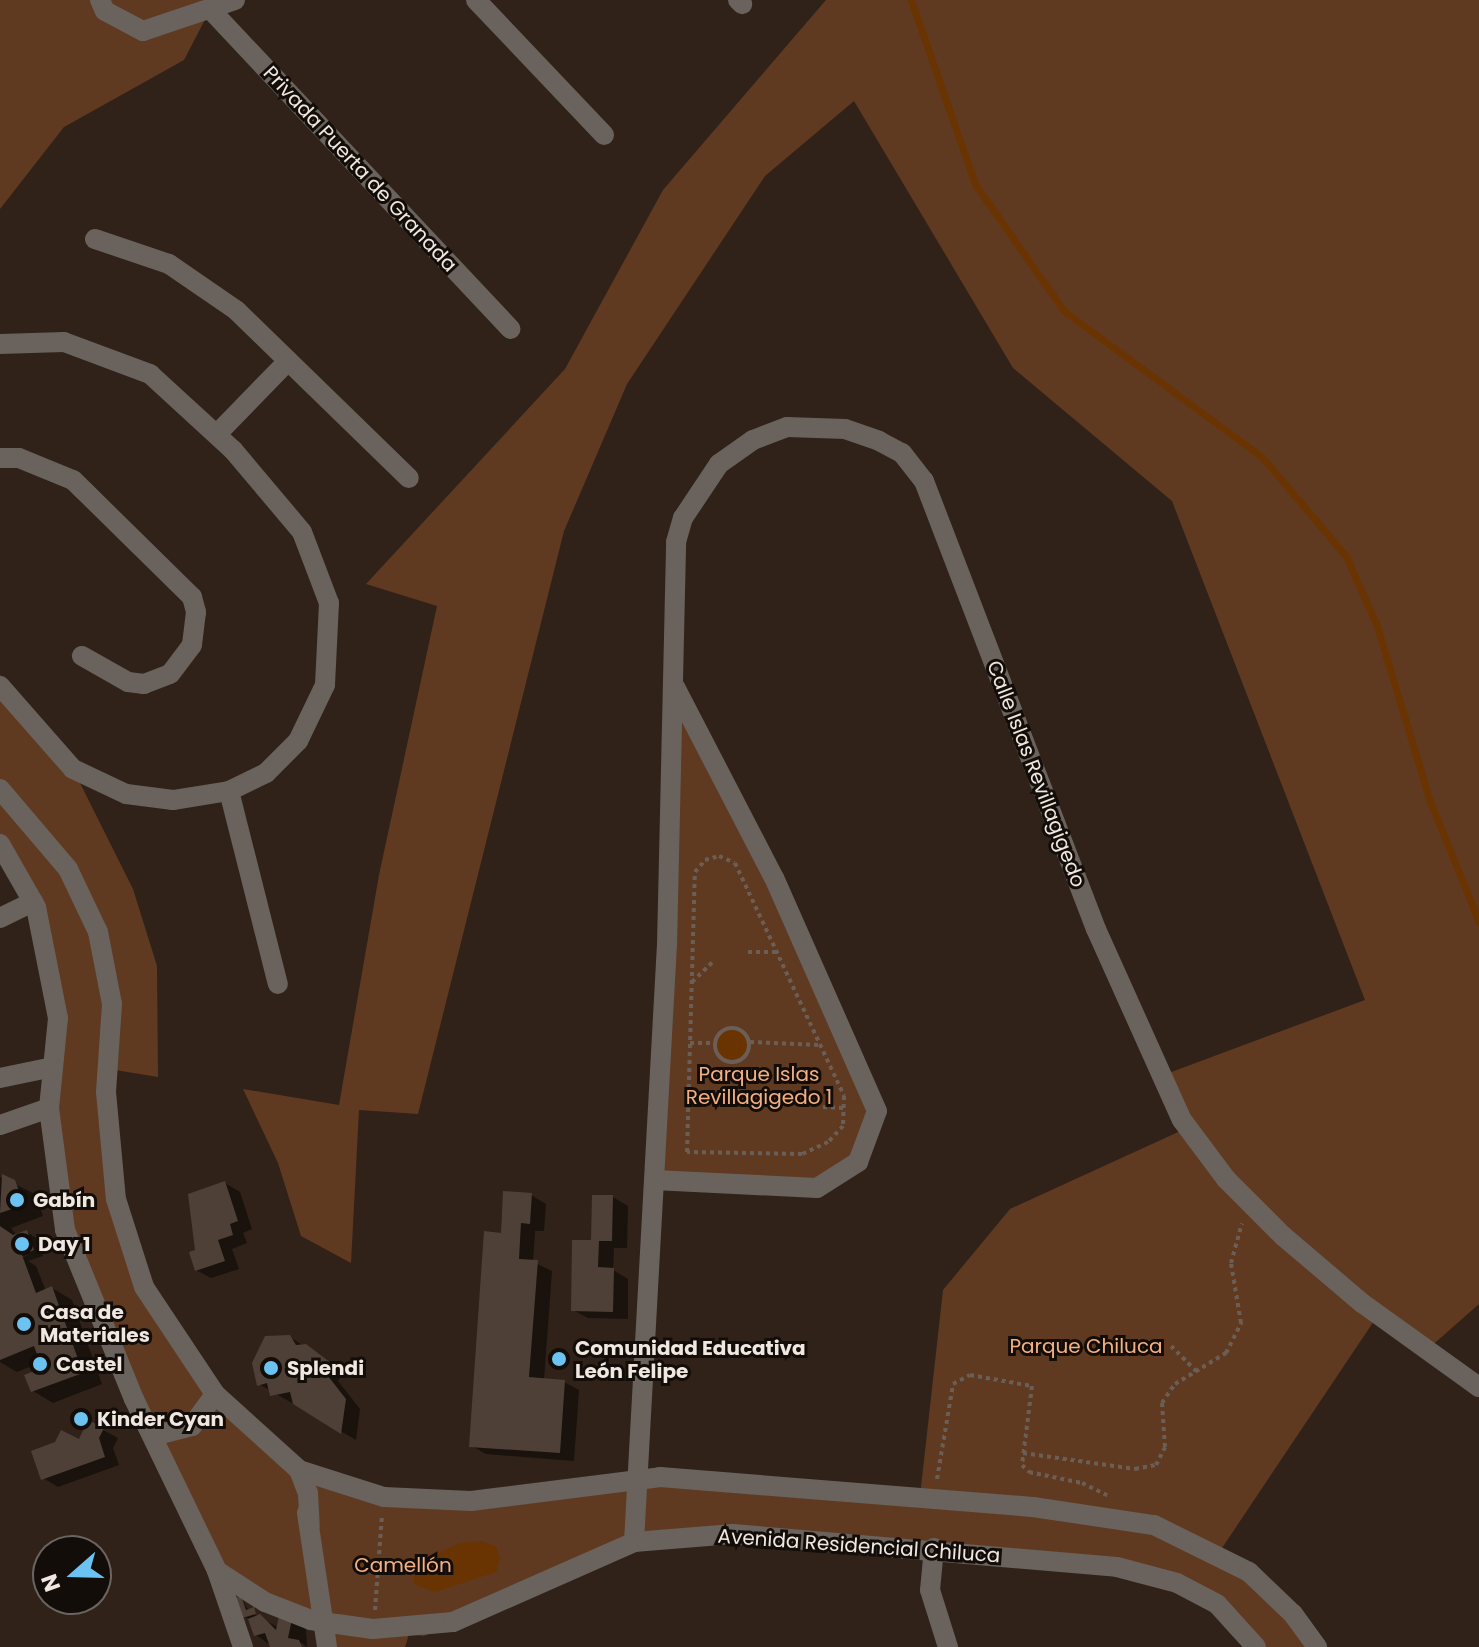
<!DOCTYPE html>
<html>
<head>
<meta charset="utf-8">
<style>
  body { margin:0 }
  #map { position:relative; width:1479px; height:1647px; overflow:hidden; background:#302219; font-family:Poppins,sans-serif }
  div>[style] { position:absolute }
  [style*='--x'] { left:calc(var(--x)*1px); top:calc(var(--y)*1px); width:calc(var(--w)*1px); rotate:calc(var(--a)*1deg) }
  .green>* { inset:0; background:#5f3a20 }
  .water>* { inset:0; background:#6a3402 }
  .round { border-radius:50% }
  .shadow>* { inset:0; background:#0007 }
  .stream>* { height:7px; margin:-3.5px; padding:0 3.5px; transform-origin:3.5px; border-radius:3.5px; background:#6a3402 }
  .building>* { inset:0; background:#4e4036 }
  .path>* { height:4px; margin-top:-2px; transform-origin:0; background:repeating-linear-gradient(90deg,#6b5e56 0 4px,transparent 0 8px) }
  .path>.ring { margin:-2px; padding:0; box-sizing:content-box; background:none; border:4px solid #6b5e56; border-radius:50% }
  .minor>* { height:20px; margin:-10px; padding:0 10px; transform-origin:10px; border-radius:10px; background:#69625d }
  .minor-bridge>* { height:20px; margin:-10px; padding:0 10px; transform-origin:10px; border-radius:10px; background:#69625d }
  .dots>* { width:22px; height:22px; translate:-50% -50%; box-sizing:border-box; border:4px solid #130d09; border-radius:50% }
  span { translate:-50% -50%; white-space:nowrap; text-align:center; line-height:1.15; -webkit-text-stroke:6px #130d09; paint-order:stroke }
  .street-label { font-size:20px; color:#f0e7e1 }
  .park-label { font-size:20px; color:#f4b083 }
  .poi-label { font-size:20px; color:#f0e7e1; font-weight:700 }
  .left { translate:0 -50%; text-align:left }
  .north { position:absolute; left:32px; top:1535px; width:80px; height:80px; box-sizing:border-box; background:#130d09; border:2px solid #6b645f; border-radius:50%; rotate:250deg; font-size:22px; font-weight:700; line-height:32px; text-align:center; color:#f0e7e1 }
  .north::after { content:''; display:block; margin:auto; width:28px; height:36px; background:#6cc3f2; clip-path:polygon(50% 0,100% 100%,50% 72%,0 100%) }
</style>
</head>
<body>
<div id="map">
  <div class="green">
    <i style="clip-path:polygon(0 0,235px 0,210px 10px,184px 60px,64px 127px,0 209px)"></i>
    <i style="clip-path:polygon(826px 0,1479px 0,1479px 1304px,1428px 1349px,1378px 1315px,1218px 1554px,1317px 1647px,1256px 1647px,1217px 1604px,1117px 1567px,655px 1538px,424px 1636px,409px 1634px,405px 1647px,328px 1647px,309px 1493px,318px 1482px,471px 1501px,637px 1476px,920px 1496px,943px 1290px,1010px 1209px,1187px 1128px,1158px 1077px,1365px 1000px,1172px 501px,1013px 368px,854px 101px,765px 176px,627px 384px,564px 531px,418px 1114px,359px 1110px,351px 1263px,301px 1236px,278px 1163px,243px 1089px,339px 1105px,379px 875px,437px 606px,366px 584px,565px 369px,663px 190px)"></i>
    <i style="clip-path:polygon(673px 683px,877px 1111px,858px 1162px,817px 1188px,654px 1180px)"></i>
    <i style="clip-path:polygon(0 686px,73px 769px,133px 889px,157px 966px,158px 1077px,109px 1069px,116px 1199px,144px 1287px,214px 1395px,191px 1421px,154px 1436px,65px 1230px,49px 1108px,58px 1018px,36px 907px,0 844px)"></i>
    <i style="clip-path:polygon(216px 1397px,297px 1470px,322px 1620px,218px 1569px,155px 1438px,167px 1437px)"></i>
  </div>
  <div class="water">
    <i class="round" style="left:715px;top:1028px;width:34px;height:34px"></i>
    <i style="clip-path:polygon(482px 1541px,496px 1546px,500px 1558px,496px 1572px,435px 1592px,414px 1584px,414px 1565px,459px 1543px)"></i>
  </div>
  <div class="shadow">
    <i style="clip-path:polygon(0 1177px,35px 1194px,43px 1216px,11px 1228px,17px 1236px,27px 1232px,36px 1238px,43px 1256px,28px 1261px,36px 1266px,46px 1291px,52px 1288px,72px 1300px,102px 1384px,53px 1403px,33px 1391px,44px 1369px,42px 1362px,17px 1372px,0 1362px,0 1265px,32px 1254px,0 1261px)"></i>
    <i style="clip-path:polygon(225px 1183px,240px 1192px,252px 1229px,243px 1233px,247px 1243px,232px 1249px,239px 1269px,211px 1278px,196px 1270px,197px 1251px)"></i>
    <i style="clip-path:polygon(531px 1195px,546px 1204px,544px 1231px,535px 1231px,533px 1262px,552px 1271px,544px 1380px,564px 1382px,579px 1390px,574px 1461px,486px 1454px,472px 1446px,502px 1235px)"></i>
    <i style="clip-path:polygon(613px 1197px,628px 1206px,627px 1248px,614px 1248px,613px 1270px,628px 1279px,628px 1319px,588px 1318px,573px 1310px)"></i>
    <i style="clip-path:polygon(290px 1337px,345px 1372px,338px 1381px,360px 1409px,356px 1440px,259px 1384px)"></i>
    <i style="clip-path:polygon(103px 1430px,118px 1438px,113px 1448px,119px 1465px,58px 1487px,43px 1478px,80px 1442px)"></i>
    <i style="clip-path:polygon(241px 1598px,249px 1611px,279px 1628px,291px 1621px,306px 1629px,307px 1647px,302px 1643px,273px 1647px,256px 1635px,250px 1619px,244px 1617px)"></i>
  </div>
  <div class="stream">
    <i style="--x:911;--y:0;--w:195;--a:70.8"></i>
    <i style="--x:975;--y:184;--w:155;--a:55"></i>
    <i style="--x:1064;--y:311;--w:246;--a:36.4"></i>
    <i style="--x:1262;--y:457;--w:130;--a:49.7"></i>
    <i style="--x:1346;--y:556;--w:77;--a:66.1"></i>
    <i style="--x:1377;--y:626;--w:183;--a:73.2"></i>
    <i style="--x:1430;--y:801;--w:131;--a:68"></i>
  </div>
  <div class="building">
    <i style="clip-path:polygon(2px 1174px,15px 1180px,24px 1205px,0 1213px)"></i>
    <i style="clip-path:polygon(225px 1181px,238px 1221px,230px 1224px,233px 1235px,218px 1240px,225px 1261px,195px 1271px,189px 1252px,195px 1250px,188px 1194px)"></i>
    <i style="clip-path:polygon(503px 1191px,532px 1193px,530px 1224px,521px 1223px,519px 1259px,538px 1260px,529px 1377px,565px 1380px,560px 1453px,469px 1447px,484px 1231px,501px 1233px)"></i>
    <i style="clip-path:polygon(592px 1195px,613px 1195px,612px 1241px,599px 1241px,598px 1267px,614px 1268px,613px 1312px,571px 1311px,572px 1240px,591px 1240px)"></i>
    <i style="clip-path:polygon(0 1226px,13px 1235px,27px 1230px,34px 1250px,22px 1255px,36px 1293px,52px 1286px,83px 1373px,31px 1392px,24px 1375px,42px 1368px,34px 1346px,0 1360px)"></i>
    <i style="clip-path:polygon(290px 1335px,296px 1345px,306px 1344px,331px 1363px,324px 1371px,346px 1399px,341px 1434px,293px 1404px,290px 1392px,270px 1396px,267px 1383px,257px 1386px,252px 1363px,265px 1336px)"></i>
    <i style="clip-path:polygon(88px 1420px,104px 1428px,99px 1438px,105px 1457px,41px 1480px,31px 1451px,55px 1442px,61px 1430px,79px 1439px)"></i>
    <i style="clip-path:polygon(241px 1596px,246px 1610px,254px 1607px,256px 1614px,242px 1618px,235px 1598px)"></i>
    <i style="clip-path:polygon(260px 1614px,276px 1630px,279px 1616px,292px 1619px,288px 1638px,299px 1640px,302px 1647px,270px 1647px,265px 1633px,254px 1636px,248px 1619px)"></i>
  </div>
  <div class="path">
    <i style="--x:719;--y:856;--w:17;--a:24"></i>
    <i style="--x:735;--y:863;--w:257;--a:64.9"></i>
    <i style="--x:844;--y:1096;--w:30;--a:92"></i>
    <i style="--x:843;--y:1126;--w:22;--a:133"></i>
    <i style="--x:828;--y:1142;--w:29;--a:155"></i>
    <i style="--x:802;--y:1154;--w:115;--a:-179"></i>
    <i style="--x:687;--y:1152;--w:280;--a:-88.4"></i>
    <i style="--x:695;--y:872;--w:16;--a:-50"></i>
    <i style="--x:705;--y:860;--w:15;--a:-16"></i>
    <i style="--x:748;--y:952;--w:29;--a:0"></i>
    <i style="--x:692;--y:982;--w:30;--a:-44"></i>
    <i class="ring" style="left:715px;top:1028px;width:30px;height:30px"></i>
    <i style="--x:750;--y:1042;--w:69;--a:2.5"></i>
    <i style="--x:690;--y:1043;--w:24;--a:0"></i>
    <i style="--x:823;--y:1107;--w:21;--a:3"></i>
    <i style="--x:1171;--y:1346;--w:37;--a:45"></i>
    <i style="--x:1023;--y:1453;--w:113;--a:8.1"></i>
    <i style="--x:1135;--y:1469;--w:21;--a:-11"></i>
    <i style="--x:1156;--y:1465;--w:20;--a:-63"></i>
    <i style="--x:1165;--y:1447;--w:44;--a:-93.9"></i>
    <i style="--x:1162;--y:1403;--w:23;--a:-56"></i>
    <i style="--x:1175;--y:1384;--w:60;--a:-31.3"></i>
    <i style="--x:1226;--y:1353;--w:34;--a:-63"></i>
    <i style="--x:1241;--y:1323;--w:61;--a:-99.5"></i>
    <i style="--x:1231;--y:1263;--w:41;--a:-74.6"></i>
    <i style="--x:937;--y:1479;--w:96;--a:-80.4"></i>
    <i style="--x:953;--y:1384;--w:19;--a:-28"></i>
    <i style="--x:970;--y:1375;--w:63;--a:10.1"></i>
    <i style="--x:1032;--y:1386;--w:80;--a:97.2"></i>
    <i style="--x:1022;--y:1465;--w:10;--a:45"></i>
    <i style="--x:1029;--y:1472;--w:54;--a:11.7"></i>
    <i style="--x:1082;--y:1483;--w:28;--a:26"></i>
    <i style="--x:375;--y:1610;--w:95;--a:-85.8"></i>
  </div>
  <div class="minor">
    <i style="--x:100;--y:0;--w:12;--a:66"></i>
    <i style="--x:105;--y:11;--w:43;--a:27.8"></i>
    <i style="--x:143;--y:31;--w:97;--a:-18.6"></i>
    <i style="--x:476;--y:0;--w:186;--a:46.5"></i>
    <i style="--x:738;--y:0;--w:6;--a:45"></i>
    <i style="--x:210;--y:9;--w:439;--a:46.8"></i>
    <i style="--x:95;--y:239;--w:78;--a:18.7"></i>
    <i style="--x:169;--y:264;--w:81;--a:34.5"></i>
    <i style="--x:236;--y:310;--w:241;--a:44.2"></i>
    <i style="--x:0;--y:344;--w:64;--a:-1.8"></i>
    <i style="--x:64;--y:342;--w:92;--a:20.4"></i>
    <i style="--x:150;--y:374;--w:113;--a:42.5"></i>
    <i style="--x:233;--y:450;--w:107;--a:49.9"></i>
    <i style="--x:302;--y:532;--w:76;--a:69.2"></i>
    <i style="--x:329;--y:603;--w:82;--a:92.8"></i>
    <i style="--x:325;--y:685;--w:62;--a:115.7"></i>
    <i style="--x:298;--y:741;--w:45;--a:135"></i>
    <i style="--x:266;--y:773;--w:41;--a:154.1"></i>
    <i style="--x:229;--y:791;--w:57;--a:170.9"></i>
    <i style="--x:173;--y:800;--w:47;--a:-172.7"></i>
    <i style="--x:126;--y:794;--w:59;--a:-154.7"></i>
    <i style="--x:73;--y:769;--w:111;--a:-131.3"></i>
    <i style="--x:217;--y:434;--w:102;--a:-45.8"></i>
    <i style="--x:0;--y:458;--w:19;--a:0"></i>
    <i style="--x:19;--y:458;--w:58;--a:22.2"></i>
    <i style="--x:73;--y:480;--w:167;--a:44.5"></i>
    <i style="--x:192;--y:597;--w:16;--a:75"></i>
    <i style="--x:196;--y:612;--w:33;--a:97"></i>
    <i style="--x:192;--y:645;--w:36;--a:127"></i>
    <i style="--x:170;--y:674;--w:28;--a:159"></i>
    <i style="--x:144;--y:684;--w:16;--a:-173"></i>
    <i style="--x:128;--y:682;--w:53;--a:-150.5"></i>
    <i style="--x:0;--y:789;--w:105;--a:49.6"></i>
    <i style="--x:68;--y:869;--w:70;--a:64.5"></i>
    <i style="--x:98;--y:932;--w:73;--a:79"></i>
    <i style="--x:112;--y:1004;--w:88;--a:93.9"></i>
    <i style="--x:106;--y:1092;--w:107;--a:84.7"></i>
    <i style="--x:116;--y:1199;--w:92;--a:72.3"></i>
    <i style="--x:144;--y:1287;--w:128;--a:56.4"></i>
    <i style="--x:215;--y:1394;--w:113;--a:42.1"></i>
    <i style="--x:299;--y:1470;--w:25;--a:69"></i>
    <i style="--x:308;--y:1493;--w:33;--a:87"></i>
    <i style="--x:229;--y:791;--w:199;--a:75.8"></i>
    <i style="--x:0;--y:844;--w:73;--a:60.3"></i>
    <i style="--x:36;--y:907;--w:113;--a:78.8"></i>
    <i style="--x:58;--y:1018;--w:90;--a:95.7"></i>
    <i style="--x:49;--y:1108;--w:123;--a:82.5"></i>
    <i style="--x:65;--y:1230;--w:183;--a:67.8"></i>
    <i style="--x:134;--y:1399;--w:191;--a:64.2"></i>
    <i style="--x:217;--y:1571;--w:80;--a:71.1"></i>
    <i style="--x:0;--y:918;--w:37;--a:-26"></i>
    <i style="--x:0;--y:1078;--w:54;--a:-11.7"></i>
    <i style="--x:0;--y:1125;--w:52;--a:-19.1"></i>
    <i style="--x:654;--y:1180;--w:163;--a:2.8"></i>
    <i style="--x:817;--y:1188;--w:49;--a:-32.4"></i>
    <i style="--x:858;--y:1162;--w:54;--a:-69.6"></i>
    <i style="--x:877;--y:1111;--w:255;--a:-113.8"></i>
    <i style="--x:774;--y:878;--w:215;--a:-117.4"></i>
    <i style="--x:153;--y:1436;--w:40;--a:-14.4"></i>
    <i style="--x:192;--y:1426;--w:39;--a:-54"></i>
    <i style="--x:299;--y:1470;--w:89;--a:17.6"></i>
    <i style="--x:384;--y:1497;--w:87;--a:2.6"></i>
    <i style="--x:471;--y:1501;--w:191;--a:-7.2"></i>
    <i style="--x:660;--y:1477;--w:374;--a:4.6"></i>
    <i style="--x:1033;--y:1507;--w:122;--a:8.5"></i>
    <i style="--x:1154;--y:1525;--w:106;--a:26.3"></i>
    <i style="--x:1249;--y:1572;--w:61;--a:43.7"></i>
    <i style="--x:1293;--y:1614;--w:41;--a:54"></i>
    <i style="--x:307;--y:1513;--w:135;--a:81.5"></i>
    <i style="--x:634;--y:1542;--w:598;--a:-86.84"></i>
    <i style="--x:667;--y:945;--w:403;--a:-88.7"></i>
    <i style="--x:676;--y:542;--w:25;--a:-74"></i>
    <i style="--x:683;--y:518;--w:65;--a:-56.3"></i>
    <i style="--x:719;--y:464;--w:42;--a:-35.2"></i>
    <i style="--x:753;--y:440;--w:36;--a:-21"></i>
    <i style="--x:787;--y:427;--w:58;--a:2"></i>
    <i style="--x:845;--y:429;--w:36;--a:19"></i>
    <i style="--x:879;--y:441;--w:26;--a:28"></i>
    <i style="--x:902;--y:453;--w:36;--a:52"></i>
    <i style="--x:924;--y:481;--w:480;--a:69"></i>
    <i style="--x:1096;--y:929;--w:209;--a:65.8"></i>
    <i style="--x:1182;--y:1120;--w:74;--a:53.3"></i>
    <i style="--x:1226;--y:1179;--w:81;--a:45"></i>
    <i style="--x:1283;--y:1236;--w:104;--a:40.3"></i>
    <i style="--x:1362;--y:1303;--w:144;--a:35.7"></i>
    <i style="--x:934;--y:1548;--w:42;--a:95.4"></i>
    <i style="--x:930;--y:1590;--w:60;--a:72.5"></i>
    <i style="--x:217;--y:1571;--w:57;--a:32.9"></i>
    <i style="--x:265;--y:1602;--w:49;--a:21.4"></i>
    <i style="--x:337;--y:1624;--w:36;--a:8"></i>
    <i style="--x:373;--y:1629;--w:80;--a:-5"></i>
    <i style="--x:453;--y:1622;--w:198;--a:-23.8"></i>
    <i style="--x:634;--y:1542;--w:99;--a:-4.6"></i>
    <i style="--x:733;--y:1534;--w:385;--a:4.9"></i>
    <i style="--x:1117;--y:1567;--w:62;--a:14.9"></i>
    <i style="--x:1177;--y:1583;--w:45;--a:27.7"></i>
    <i style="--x:1217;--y:1604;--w:58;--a:47.8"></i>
  </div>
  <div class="minor-bridge">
    <i style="--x:311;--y:1620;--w:26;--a:9"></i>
  </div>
  <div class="dots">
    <i style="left:17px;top:1200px;background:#6cc3f2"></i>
    <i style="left:22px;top:1244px;background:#6cc3f2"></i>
    <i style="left:24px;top:1324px;background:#6cc3f2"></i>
    <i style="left:559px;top:1359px;background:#6cc3f2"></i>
    <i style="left:40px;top:1364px;background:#6cc3f2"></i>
    <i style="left:271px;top:1368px;background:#6cc3f2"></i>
    <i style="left:81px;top:1419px;background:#6cc3f2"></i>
  </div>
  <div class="street-label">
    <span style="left:360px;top:169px;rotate:47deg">Privada Puerta de Granada</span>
    <span style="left:1036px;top:774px;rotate:69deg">Calle Islas Revillagigedo</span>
    <span style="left:859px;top:1546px;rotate:4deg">Avenida Residencial Chiluca</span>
  </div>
  <div class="park-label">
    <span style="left:759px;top:1086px">Parque Islas<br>Revillagigedo 1</span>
    <span style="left:1086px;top:1346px">Parque Chiluca</span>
    <span style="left:403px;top:1565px">Camellón</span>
  </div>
  <div class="poi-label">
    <span class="left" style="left:33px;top:1200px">Gabín</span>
    <span class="left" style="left:38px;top:1244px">Day 1</span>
    <span class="left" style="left:40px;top:1324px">Casa de<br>Materiales</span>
    <span class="left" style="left:575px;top:1360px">Comunidad Educativa<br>León Felipe</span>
    <span class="left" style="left:56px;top:1364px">Castel</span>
    <span class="left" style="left:287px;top:1368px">Splendi</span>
    <span class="left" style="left:97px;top:1419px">Kinder Cyan</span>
  </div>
  <div class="north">N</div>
</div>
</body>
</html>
